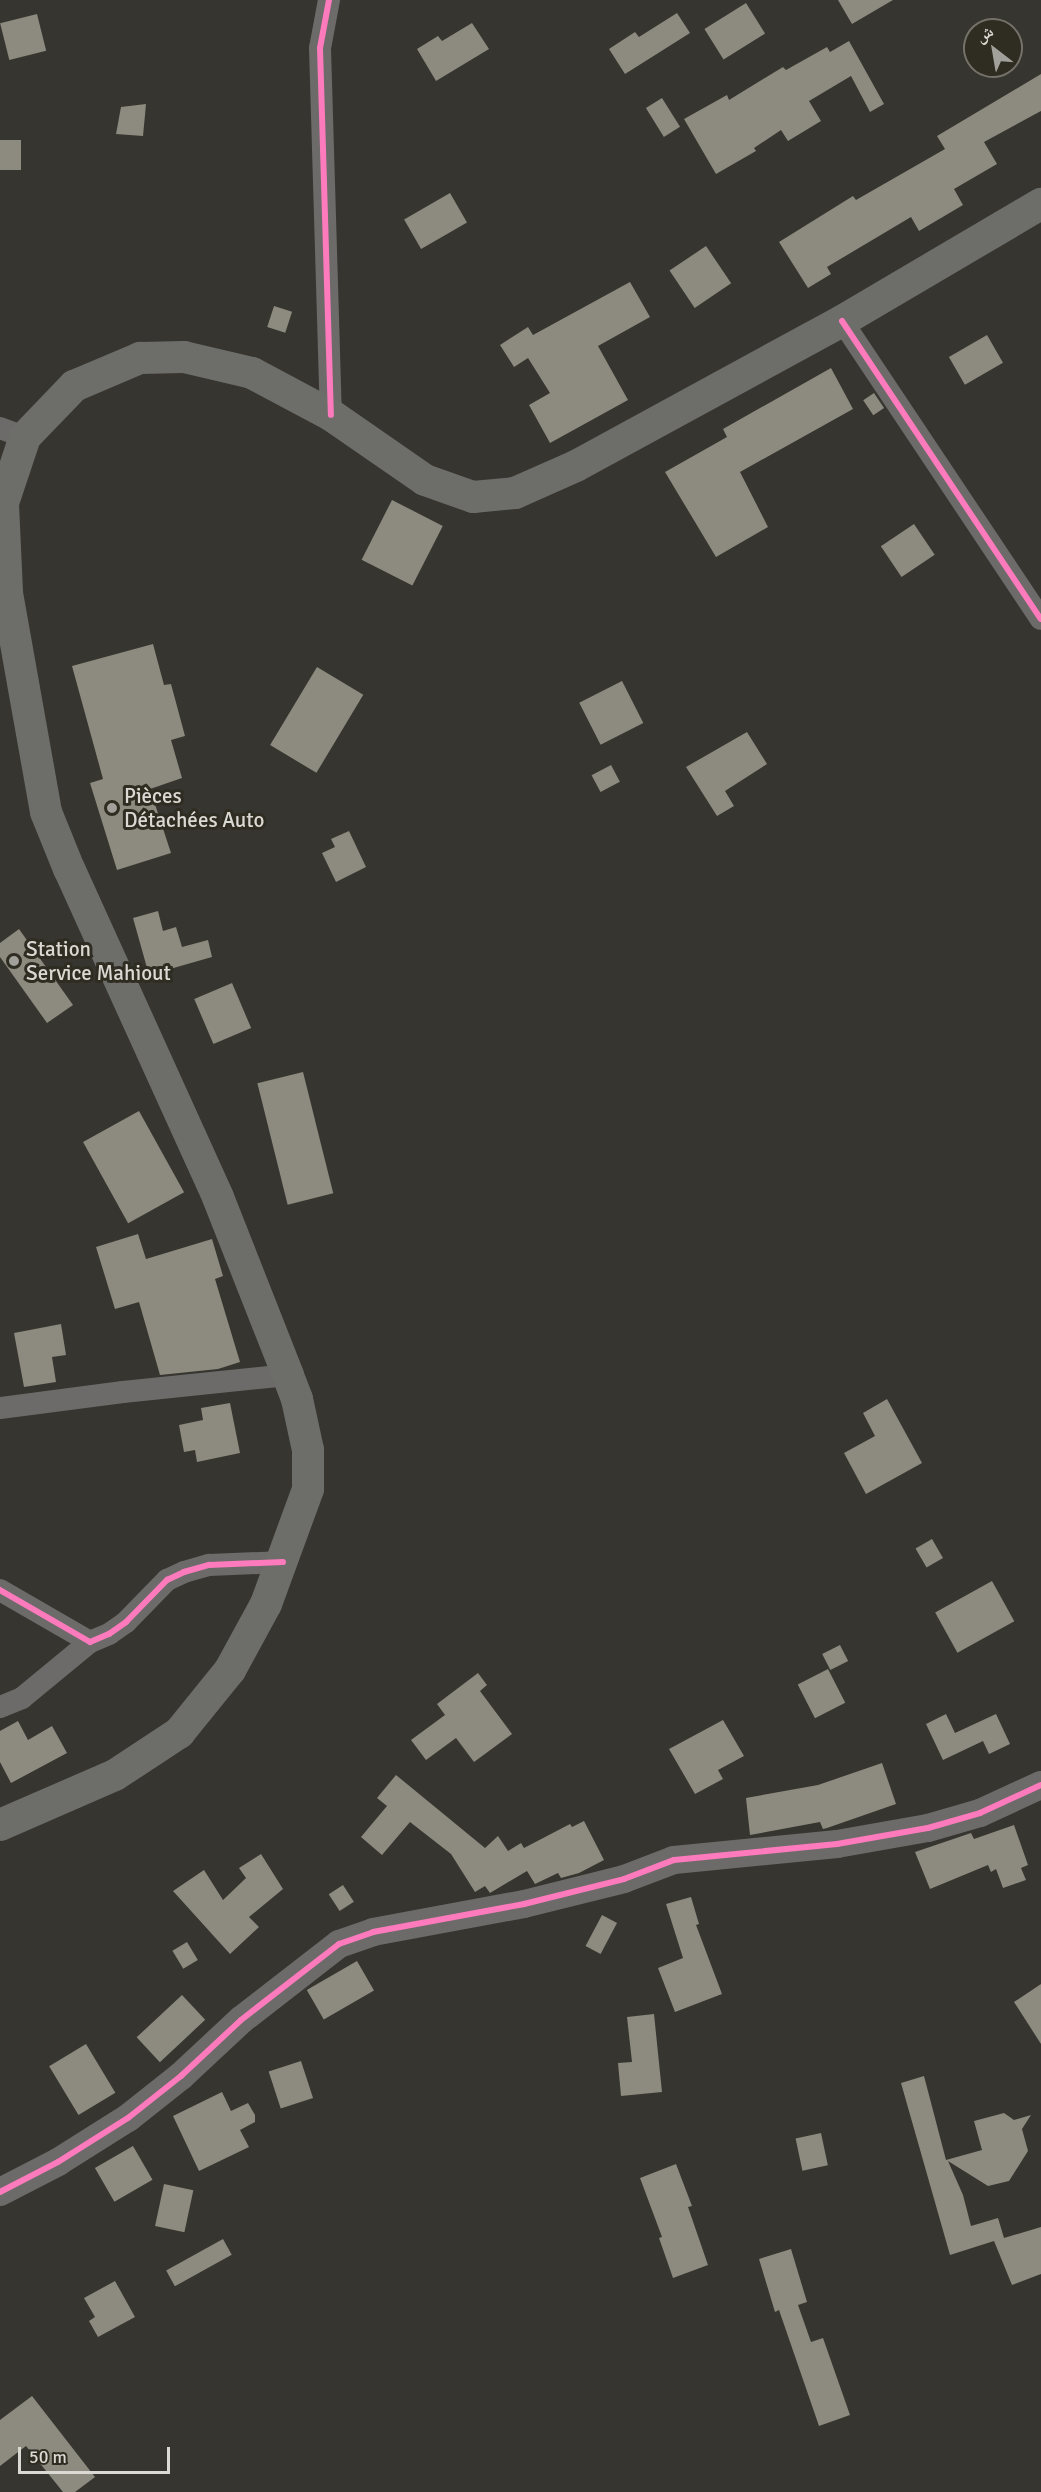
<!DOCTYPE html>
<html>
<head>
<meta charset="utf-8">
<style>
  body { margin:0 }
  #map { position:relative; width:1041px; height:2492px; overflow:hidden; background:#36352f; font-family:Signika,"Noto Naskh Arabic",sans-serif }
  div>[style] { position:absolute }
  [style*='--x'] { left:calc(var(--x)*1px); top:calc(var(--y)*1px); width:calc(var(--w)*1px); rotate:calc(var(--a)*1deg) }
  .building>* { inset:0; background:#8d8a7f; transform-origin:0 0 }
  .minor>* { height:22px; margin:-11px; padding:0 11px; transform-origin:11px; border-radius:11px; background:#6c6b69 }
  .tertiary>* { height:28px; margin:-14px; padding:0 14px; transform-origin:14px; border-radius:14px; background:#6c6b69 }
  .secondary>* { height:32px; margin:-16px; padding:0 16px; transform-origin:16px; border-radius:16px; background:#6d6d6a }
  .cycleway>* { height:6px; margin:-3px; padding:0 3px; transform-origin:3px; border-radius:3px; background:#fd7abc }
  .dots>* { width:16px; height:16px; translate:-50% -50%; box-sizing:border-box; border:3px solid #2f2c22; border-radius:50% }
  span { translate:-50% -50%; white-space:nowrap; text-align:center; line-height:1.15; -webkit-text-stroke:6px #2f2c22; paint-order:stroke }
  .poi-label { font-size:21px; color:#dbd9d3 }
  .left { translate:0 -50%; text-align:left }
  .north { position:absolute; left:963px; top:18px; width:60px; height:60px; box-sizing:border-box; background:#2f2c22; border:2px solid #747169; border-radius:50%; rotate:329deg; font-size:16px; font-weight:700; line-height:24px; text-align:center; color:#dbd9d3 }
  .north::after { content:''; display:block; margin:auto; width:21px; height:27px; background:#a1a09a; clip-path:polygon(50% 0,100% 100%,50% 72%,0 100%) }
  .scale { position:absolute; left:18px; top:2447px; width:152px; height:27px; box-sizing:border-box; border:3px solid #dbd9d3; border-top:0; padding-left:8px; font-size:18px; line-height:21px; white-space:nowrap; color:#dbd9d3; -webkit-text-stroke:4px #2f2c22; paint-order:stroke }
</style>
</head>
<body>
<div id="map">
  <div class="building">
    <i style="clip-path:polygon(838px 0,893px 0,852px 24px)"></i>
    <i style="left:746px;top:3px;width:36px;height:49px;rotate:58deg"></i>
    <i style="clip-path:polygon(677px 13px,690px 33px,625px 74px,609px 49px,635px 32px,639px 37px)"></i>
    <i style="left:37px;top:14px;width:38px;height:38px;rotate:76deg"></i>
    <i style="clip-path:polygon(472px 23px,489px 49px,436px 81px,417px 49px,438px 36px,442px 41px)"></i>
    <i style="clip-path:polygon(849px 41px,884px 104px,870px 112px,851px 76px,809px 101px,821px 121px,788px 141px,781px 130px,754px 148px,756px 151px,716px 174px,684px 119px,727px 95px,729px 100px,783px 67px,786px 70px,827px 47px,830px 52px)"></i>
    <i style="clip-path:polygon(1041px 74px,1041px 111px,984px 142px,997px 164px,954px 189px,963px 205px,919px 231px,911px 217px,827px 267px,831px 274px,808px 288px,779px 242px,853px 196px,856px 200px,945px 149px,937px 136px)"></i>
    <i style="left:662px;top:98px;width:34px;height:19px;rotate:58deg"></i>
    <i style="clip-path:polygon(146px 104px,143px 136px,116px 134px,121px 107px)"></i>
    <i style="left:0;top:140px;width:21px;height:30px"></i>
    <i style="left:450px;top:193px;width:34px;height:53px;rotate:60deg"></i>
    <i style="left:706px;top:246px;width:45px;height:44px;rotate:56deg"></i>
    <i style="clip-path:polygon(630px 282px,650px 317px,598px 346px,628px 400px,550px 443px,529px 405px,550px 393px,528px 358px,514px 367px,500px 345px,528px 327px,533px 335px)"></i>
    <i style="left:274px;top:306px;width:19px;height:22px;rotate:18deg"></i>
    <i style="left:987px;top:335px;width:32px;height:44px;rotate:60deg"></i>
    <i style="clip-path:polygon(831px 368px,853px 409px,740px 472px,768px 527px,716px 557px,665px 472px,727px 437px,723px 429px)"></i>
    <i style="left:874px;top:393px;width:18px;height:13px;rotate:56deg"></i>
    <i style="left:392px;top:500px;width:57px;height:67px;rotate:27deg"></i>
    <i style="left:914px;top:524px;width:37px;height:40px;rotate:56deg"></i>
    <i style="clip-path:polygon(153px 644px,164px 685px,171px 684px,185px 736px,171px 740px,182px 778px,150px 789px,171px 853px,117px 870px,90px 783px,103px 779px,72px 666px)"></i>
    <i style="left:317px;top:667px;width:54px;height:91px;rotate:31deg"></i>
    <i style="left:622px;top:681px;width:47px;height:48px;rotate:63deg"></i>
    <i style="clip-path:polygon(747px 732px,767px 764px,725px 791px,734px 806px,717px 816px,686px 767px)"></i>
    <i style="left:611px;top:765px;width:19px;height:22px;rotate:62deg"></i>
    <i style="clip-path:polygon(349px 831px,366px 867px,336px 882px,322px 853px,335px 847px,331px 839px)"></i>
    <i style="clip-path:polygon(158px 911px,163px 931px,176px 927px,182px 947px,208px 940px,212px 957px,149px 975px,133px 918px)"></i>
    <i style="clip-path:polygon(19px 929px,73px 1005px,47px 1023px,0 957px,0 943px)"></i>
    <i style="left:232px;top:983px;width:49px;height:41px;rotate:67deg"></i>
    <i style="left:303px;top:1072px;width:125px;height:47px;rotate:76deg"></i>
    <i style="left:139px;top:1111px;width:93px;height:64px;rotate:61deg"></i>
    <i style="clip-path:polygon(138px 1234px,146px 1259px,212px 1239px,223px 1276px,215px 1279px,240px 1362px,218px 1369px,160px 1375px,139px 1302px,115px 1309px,96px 1247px)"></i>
    <i style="clip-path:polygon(61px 1324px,66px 1355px,52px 1357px,56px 1382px,24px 1387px,14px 1333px)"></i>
    <i style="clip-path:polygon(887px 1399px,922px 1463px,866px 1494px,844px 1453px,875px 1436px,863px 1413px)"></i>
    <i style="clip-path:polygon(230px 1403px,240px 1453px,197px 1462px,195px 1450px,184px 1452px,179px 1425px,203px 1420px,201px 1408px)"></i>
    <i style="left:932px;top:1539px;width:22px;height:19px;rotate:60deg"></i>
    <i style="left:992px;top:1581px;width:46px;height:65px;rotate:61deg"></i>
    <i style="left:840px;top:1645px;width:18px;height:20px;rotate:63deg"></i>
    <i style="left:828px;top:1669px;width:38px;height:34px;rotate:63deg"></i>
    <i style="clip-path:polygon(478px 1673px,487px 1685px,480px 1691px,512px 1734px,474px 1762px,456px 1738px,426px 1760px,411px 1740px,445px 1715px,437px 1704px)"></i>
    <i style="clip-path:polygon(946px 1714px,955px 1733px,996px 1714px,1010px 1744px,989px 1754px,983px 1741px,943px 1760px,926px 1724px)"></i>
    <i style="clip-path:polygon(723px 1720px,744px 1756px,718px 1770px,723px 1779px,695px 1794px,669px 1749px)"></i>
    <i style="clip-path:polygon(18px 1721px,28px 1740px,52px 1726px,67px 1753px,11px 1783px,0 1762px,0 1731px)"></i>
    <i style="clip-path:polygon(882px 1763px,896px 1804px,827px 1828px,823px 1829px,820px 1822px,750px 1835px,746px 1798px,818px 1785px)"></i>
    <i style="clip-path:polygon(396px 1775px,485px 1848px,498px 1836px,508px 1851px,521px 1843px,524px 1848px,570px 1824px,572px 1827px,584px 1821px,604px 1860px,579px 1873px,561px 1878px,558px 1873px,535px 1884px,527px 1871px,490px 1893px,485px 1886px,475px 1892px,451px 1854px,410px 1822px,382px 1855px,361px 1837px,387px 1806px,377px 1798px)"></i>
    <i style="clip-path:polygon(1014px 1825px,1028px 1865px,1021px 1868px,1026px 1880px,1003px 1888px,996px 1869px,991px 1872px,988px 1865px,930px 1889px,915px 1852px,971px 1833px,974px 1839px)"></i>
    <i style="clip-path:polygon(261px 1854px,283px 1889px,249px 1917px,259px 1927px,230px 1954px,173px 1891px,204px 1870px,223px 1900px,246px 1878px,239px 1868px)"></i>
    <i style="left:343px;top:1885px;width:20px;height:17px;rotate:57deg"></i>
    <i style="clip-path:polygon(691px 1897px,699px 1924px,696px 1925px,722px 1994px,675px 2012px,658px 1968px,683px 1958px,666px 1904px)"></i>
    <i style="left:602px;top:1915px;width:17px;height:35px;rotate:28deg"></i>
    <i style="left:187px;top:1942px;width:21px;height:17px;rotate:59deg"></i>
    <i style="left:357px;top:1961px;width:34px;height:58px;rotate:60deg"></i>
    <i style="clip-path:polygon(1041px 1984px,1041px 2044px,1014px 2002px)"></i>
    <i style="left:182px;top:1995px;width:34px;height:62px;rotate:47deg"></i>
    <i style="clip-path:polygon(654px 2014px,662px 2092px,621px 2096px,618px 2063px,632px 2062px,627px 2017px)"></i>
    <i style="left:86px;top:2044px;width:57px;height:43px;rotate:59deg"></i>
    <i style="left:301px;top:2061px;width:39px;height:34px;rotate:72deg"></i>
    <i style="clip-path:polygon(924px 2076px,946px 2160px,982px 2150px,974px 2121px,1004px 2113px,1014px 2120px,1031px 2115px,1022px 2129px,1028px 2151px,1009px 2181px,988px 2186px,948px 2161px,963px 2195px,971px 2226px,998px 2218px,1004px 2238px,1041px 2227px,1041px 2274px,1012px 2285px,994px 2241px,950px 2255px,901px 2083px)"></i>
    <i style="clip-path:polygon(222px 2092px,231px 2111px,248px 2103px,255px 2115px,255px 2122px,240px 2130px,249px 2147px,199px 2171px,173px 2116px)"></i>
    <i style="left:821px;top:2133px;width:33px;height:26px;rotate:78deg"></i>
    <i style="left:133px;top:2146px;width:39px;height:44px;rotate:60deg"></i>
    <i style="clip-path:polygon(676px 2164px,692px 2206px,688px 2207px,708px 2265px,673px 2278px,659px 2238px,662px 2237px,640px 2178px)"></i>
    <i style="left:164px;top:2184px;width:30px;height:43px;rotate:12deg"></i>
    <i style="left:223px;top:2239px;width:18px;height:65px;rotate:61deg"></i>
    <i style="clip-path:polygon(791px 2249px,807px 2302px,798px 2305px,811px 2342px,823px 2338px,850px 2415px,819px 2426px,779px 2310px,775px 2312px,759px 2259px)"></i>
    <i style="clip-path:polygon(115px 2281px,135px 2317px,98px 2337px,89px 2321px,95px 2317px,84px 2298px)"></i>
    <i style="clip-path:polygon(32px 2396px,95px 2477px,75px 2492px,63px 2492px,26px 2446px,0 2466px,0 2420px)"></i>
  </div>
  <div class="minor">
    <i style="--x:329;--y:0;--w:49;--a:100.6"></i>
    <i style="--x:320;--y:48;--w:367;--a:88.3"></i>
    <i style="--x:842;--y:321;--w:358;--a:56.3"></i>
    <i style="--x:0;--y:428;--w:27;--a:20"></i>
    <i style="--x:0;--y:1408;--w:124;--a:-7.4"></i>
    <i style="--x:123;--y:1392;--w:166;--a:-5.9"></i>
    <i style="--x:0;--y:1590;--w:104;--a:30"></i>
    <i style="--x:90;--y:1642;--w:21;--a:-23"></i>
    <i style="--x:109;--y:1634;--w:21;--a:-35"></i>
    <i style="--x:126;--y:1622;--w:59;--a:-45.7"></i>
    <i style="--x:167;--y:1580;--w:19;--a:-25"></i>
    <i style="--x:184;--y:1572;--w:26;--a:-16"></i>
    <i style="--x:209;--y:1565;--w:74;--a:-2.3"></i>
    <i style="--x:0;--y:1707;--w:24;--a:-22"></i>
    <i style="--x:22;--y:1698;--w:88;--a:-39.5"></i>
  </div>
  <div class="tertiary">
    <i style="--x:0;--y:2192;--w:65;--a:-27.3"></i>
    <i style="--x:58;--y:2162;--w:83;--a:-32.2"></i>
    <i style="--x:128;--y:2118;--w:68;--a:-38.4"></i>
    <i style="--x:181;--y:2076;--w:82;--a:-43"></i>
    <i style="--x:241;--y:2020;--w:124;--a:-37.8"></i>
    <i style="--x:339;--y:1944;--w:36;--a:-19"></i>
    <i style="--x:373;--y:1932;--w:154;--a:-10.5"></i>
    <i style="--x:524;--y:1904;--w:103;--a:-14"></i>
    <i style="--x:624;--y:1879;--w:53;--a:-20.8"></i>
    <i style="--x:674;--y:1860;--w:164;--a:-5.6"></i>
    <i style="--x:837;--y:1844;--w:92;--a:-10"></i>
    <i style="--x:928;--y:1828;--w:54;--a:-16.1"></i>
    <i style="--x:980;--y:1813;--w:67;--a:-24.7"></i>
  </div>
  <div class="secondary">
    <i style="--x:0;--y:1825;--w:125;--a:-23.5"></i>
    <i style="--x:115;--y:1775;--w:77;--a:-33.3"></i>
    <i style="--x:179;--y:1733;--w:81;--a:-51"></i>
    <i style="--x:230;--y:1670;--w:75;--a:-61.4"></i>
    <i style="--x:266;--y:1604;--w:122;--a:-69.9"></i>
    <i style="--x:308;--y:1489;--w:39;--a:-90"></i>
    <i style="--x:308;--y:1450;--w:52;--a:-102.2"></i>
    <i style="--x:297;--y:1399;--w:26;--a:-111"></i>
    <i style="--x:288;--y:1375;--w:191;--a:-111.5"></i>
    <i style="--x:218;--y:1197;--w:360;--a:-114.4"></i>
    <i style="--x:69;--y:869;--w:61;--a:-112"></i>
    <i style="--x:46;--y:812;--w:223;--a:-100.1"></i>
    <i style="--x:7;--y:592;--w:89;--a:-92.6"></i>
    <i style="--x:3;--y:503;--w:70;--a:-71.6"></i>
    <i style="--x:25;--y:437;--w:71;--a:-46.1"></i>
    <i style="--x:74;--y:386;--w:72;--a:-23"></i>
    <i style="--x:140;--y:358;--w:44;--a:-1.3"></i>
    <i style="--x:184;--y:357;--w:70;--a:13.2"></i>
    <i style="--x:252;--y:373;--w:89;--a:28"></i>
    <i style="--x:331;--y:415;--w:114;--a:34.7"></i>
    <i style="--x:425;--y:480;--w:51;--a:19.5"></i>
    <i style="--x:473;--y:497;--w:42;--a:-5.4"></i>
    <i style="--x:515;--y:493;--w:67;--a:-23.9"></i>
    <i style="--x:576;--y:466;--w:303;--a:-28.6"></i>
    <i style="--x:842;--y:321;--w:231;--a:-30.5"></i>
  </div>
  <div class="cycleway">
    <i style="--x:329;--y:0;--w:49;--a:100.6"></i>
    <i style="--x:320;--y:48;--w:367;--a:88.3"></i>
    <i style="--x:842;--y:321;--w:358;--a:56.3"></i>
    <i style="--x:0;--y:1590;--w:104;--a:30"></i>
    <i style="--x:90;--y:1642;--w:21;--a:-23"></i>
    <i style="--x:109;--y:1634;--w:21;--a:-35"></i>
    <i style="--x:126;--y:1622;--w:59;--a:-45.7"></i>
    <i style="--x:167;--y:1580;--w:19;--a:-25"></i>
    <i style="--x:184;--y:1572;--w:26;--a:-16"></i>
    <i style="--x:209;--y:1565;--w:74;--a:-2.3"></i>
    <i style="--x:0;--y:2192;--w:65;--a:-27.3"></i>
    <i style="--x:58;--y:2162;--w:83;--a:-32.2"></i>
    <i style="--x:128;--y:2118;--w:68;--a:-38.4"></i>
    <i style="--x:181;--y:2076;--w:82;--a:-43"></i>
    <i style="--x:241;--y:2020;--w:124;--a:-37.8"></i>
    <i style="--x:339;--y:1944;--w:36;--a:-19"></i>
    <i style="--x:373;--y:1932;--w:154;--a:-10.5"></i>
    <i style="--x:524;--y:1904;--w:103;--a:-14"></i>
    <i style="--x:624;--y:1879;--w:53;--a:-20.8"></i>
    <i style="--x:674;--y:1860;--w:164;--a:-5.6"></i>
    <i style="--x:837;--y:1844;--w:92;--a:-10"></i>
    <i style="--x:928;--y:1828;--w:54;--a:-16.1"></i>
    <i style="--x:980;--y:1813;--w:67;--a:-24.7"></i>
  </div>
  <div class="dots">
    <i style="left:112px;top:808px;background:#a1a09a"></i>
    <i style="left:14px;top:961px;background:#a1a09a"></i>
  </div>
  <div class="poi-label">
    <span class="left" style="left:124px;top:808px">Pièces<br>Détachées Auto</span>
    <span class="left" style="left:26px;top:961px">Station<br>Service Mahiout</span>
  </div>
  <div class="north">ش</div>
  <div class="scale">50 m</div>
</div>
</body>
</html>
